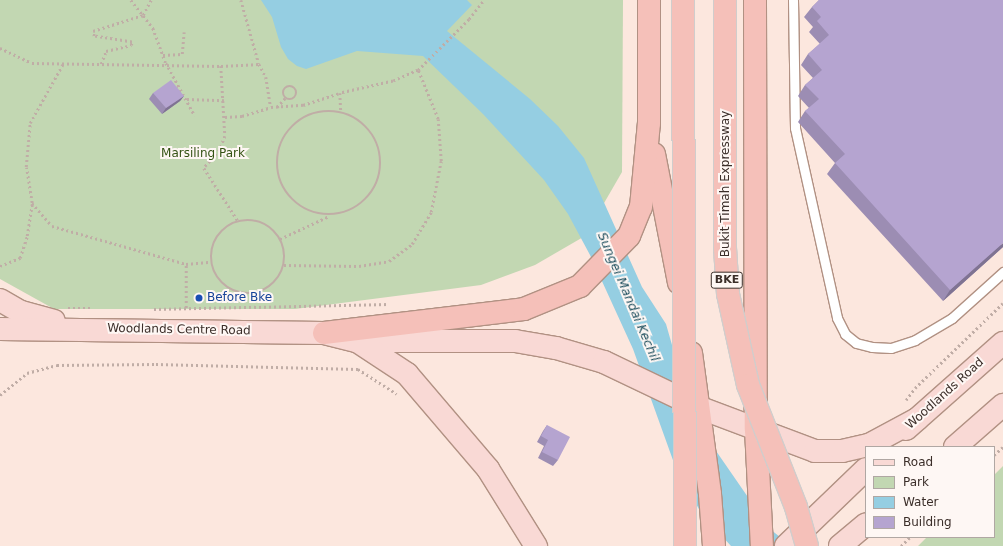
<!DOCTYPE html>
<html>
<head>
<meta charset="utf-8">
<style>
  body { margin:0 }
  #map { position:relative; width:1003px; height:546px; overflow:hidden; background:#fce7de; font-family:"DejaVu Sans",sans-serif }
  div>[style] { position:absolute }
  [style*='--x'] { left:calc(var(--x)*1px); top:calc(var(--y)*1px); width:calc(var(--w)*1px); rotate:calc(var(--a)*1deg) }
  .green>* { inset:0; background:#c2d7b2 }
  .water>* { inset:0; background:#95cee2 }
  .path>* { height:2.5px; margin-top:-1.25px; transform-origin:0; background:repeating-linear-gradient(90deg,#c0ada6 0 2px,transparent 0 5px) }
  .path>.ring { margin:-1.25px; padding:0; box-sizing:content-box; background:none; border:2.5px solid #c0ada6; border-radius:50% }
  .roads { filter:drop-shadow(1px 0 #b19183) drop-shadow(-1px 0 #b19183) drop-shadow(0 1px #b19183) drop-shadow(0 -1px #b19183) }
  .service>* { height:9px; margin:-4.5px; padding:0 4.5px; transform-origin:4.5px; border-radius:4.5px; background:#fff }
  .primary>* { height:22px; margin:-11px; padding:0 11px; transform-origin:11px; border-radius:11px; background:#f9d9d5 }
  .motorway>* { height:22px; margin:-11px; padding:0 11px; transform-origin:11px; border-radius:11px; background:#f5c0b9 }
  .bridges { filter:drop-shadow(1px 0 #d0cdcc) drop-shadow(-1px 0 #d0cdcc) drop-shadow(0 1px #d0cdcc) drop-shadow(0 -1px #d0cdcc) }
  .motorway-bridge>* { height:22px; margin:-11px; padding:0 11px; transform-origin:11px; border-radius:11px; background:#f5c0b9 }
  .wall>* { inset:0; background:#9c8db3 }
  .shaded-wall>* { inset:0; background:#7f7392 }
  .building>* { inset:0; background:#b5a4d0 }
  .dots>* { width:11px; height:11px; translate:-50% -50%; box-sizing:border-box; border:2px solid #fef7f4; border-radius:50% }
  span { translate:-50% -50%; white-space:nowrap; text-align:center; line-height:1.15; -webkit-text-stroke:4px #fef7f4; paint-order:stroke }
  .shield-label span { padding:1px 3px; background:#fef7f4; border:1px solid; border-radius:3px; -webkit-text-stroke-width:0 }
  .shield-label { font-size:11px; color:#3b2e29; font-weight:700 }
  .park-label { font-size:12px; color:#345214 }
  .street-label { font-size:12px; color:#3b2e29 }
  .transit-label { font-size:12px; color:#164399 }
  .left { translate:0 -50%; text-align:left }
  .water-label { font-size:13px; color:#1f4f5e; font-style:italic }
  .legend { position:absolute; left:865px; top:446px; width:130px; height:92px; box-sizing:border-box; background:#fef7f4; border:1px solid #b0a7a3; margin:0; padding:5px 7px; list-style:none; font-size:12px; color:#3b2e29 }
  .legend li { display:flex; align-items:center; gap:8px; height:20px }
  .legend b { width:20px; border:1px solid #b0a7a3 }
</style>
</head>
<body>
<div id="map">
  <div class="green">
    <i style="clip-path:polygon(0 0,623px 0,622px 172px,585px 236px,535px 265px,481px 285px,295px 309px,54px 309px,0 279px)"></i>
    <i style="clip-path:polygon(1003px 466px,1003px 546px,918px 546px,927px 537px,994px 537px,994px 475px)"></i>
  </div>
  <div class="water">
    <i style="clip-path:polygon(261px 0,467px 0,472px 5px,447px 31px,530px 99px,558px 126px,584px 158px,642px 287px,666px 324px,674px 352px,714px 448px,770px 529px,791px 546px,731px 546px,701px 513px,674px 463px,633px 349px,590px 255px,568px 214px,544px 180px,483px 114px,423px 56px,357px 51px,306px 69px,297px 66px,288px 59px,281px 47px,272px 17px)"></i>
  </div>
  <div class="path">
    <i style="--x:131;--y:0;--w:36;--a:52"></i>
    <i style="--x:153;--y:28;--w:37;--a:70"></i>
    <i style="--x:166;--y:63;--w:60;--a:61.3"></i>
    <i style="--x:241;--y:0;--w:66;--a:74.3"></i>
    <i style="--x:259;--y:64;--w:15;--a:62"></i>
    <i style="--x:266;--y:77;--w:30;--a:81"></i>
    <i style="--x:271;--y:107;--w:32;--a:-4"></i>
    <i style="--x:303;--y:105;--w:39;--a:-18"></i>
    <i style="--x:0;--y:48;--w:35;--a:25"></i>
    <i style="--x:32;--y:63;--w:189;--a:0.9"></i>
    <i style="--x:221;--y:66;--w:38;--a:-3"></i>
    <i style="--x:163;--y:55;--w:19;--a:-3"></i>
    <i style="--x:182;--y:54;--w:22;--a:-85"></i>
    <i style="--x:101;--y:64;--w:14;--a:-69"></i>
    <i style="--x:106;--y:51;--w:26;--a:-13"></i>
    <i style="--x:131;--y:45;--w:3;--a:-72"></i>
    <i style="--x:132;--y:42;--w:38;--a:-171"></i>
    <i style="--x:94;--y:36;--w:5;--a:-101"></i>
    <i style="--x:93;--y:31;--w:52;--a:-17.7"></i>
    <i style="--x:143;--y:15;--w:17;--a:-62"></i>
    <i style="--x:221;--y:66;--w:70;--a:86.7"></i>
    <i style="--x:225;--y:136;--w:15;--a:110"></i>
    <i style="--x:220;--y:150;--w:24;--a:132"></i>
    <i style="--x:204;--y:168;--w:63;--a:57.3"></i>
    <i style="--x:418;--y:70;--w:72;--a:-45"></i>
    <i style="--x:469;--y:19;--w:24;--a:-52"></i>
    <i class="ring" style="left:283px;top:86px;width:11.5px;height:11.5px"></i>
    <i style="--x:187;--y:99;--w:37;--a:2"></i>
    <i style="--x:277;--y:107;--w:12;--a:-48"></i>
    <i class="ring" style="left:277px;top:111px;width:101.5px;height:101.5px"></i>
    <i style="--x:225;--y:117;--w:17;--a:-3"></i>
    <i style="--x:242;--y:116;--w:30;--a:-17"></i>
    <i style="--x:32;--y:203;--w:30;--a:49"></i>
    <i style="--x:52;--y:226;--w:139;--a:15.8"></i>
    <i style="--x:186;--y:264;--w:25;--a:-5"></i>
    <i class="ring" style="left:211px;top:220px;width:71.5px;height:71.5px"></i>
    <i style="--x:280;--y:239;--w:54;--a:-25.1"></i>
    <i style="--x:284;--y:265;--w:75;--a:0.8"></i>
    <i style="--x:359;--y:266;--w:30;--a:-9"></i>
    <i style="--x:389;--y:261;--w:29;--a:-36"></i>
    <i style="--x:412;--y:244;--w:37;--a:-59"></i>
    <i style="--x:431;--y:212;--w:52;--a:-78.9"></i>
    <i style="--x:441;--y:161;--w:42;--a:-94.1"></i>
    <i style="--x:438;--y:119;--w:53;--a:-112.2"></i>
    <i style="--x:418;--y:70;--w:27;--a:156"></i>
    <i style="--x:393;--y:81;--w:54;--a:167.2"></i>
    <i style="--x:340;--y:93;--w:19;--a:87"></i>
    <i style="--x:0;--y:266;--w:22;--a:-22"></i>
    <i style="--x:20;--y:258;--w:23;--a:-72"></i>
    <i style="--x:27;--y:236;--w:33;--a:-81"></i>
    <i style="--x:32;--y:203;--w:36;--a:-99"></i>
    <i style="--x:26;--y:167;--w:44;--a:-84.8"></i>
    <i style="--x:30;--y:123;--w:68;--a:-60.8"></i>
    <i style="--x:68;--y:308;--w:23;--a:0"></i>
    <i style="--x:186;--y:308;--w:44;--a:-90"></i>
    <i style="--x:154;--y:309;--w:235;--a:-1.2"></i>
    <i style="--x:0;--y:395;--w:35;--a:-39"></i>
    <i style="--x:27;--y:373;--w:31;--a:-15"></i>
    <i style="--x:57;--y:365;--w:99;--a:-0.6"></i>
    <i style="--x:156;--y:364;--w:202;--a:1.4"></i>
    <i style="--x:358;--y:369;--w:46;--a:32.7"></i>
    <i style="--x:906;--y:400;--w:15;--a:-53"></i>
    <i style="--x:915;--y:388;--w:122;--a:-44"></i>
    <i style="--x:994;--y:455;--w:12;--a:-42"></i>
    <i style="--x:901;--y:546;--w:13;--a:-45"></i>
  </div>
  <div class="roads">
    <div class="service">
      <i style="--x:793;--y:0;--w:128;--a:89.1"></i>
      <i style="--x:795;--y:128;--w:195;--a:77.5"></i>
      <i style="--x:837;--y:318;--w:18;--a:63"></i>
      <i style="--x:845;--y:334;--w:14;--a:39"></i>
      <i style="--x:856;--y:343;--w:16;--a:14"></i>
      <i style="--x:872;--y:347;--w:19;--a:3"></i>
      <i style="--x:891;--y:348;--w:25;--a:-18"></i>
      <i style="--x:915;--y:340;--w:43;--a:-30.7"></i>
      <i style="--x:952;--y:318;--w:69;--a:-42"></i>
    </div>
    <div class="primary">
      <i style="--x:0;--y:300;--w:24;--a:30"></i>
      <i style="--x:21;--y:312;--w:34;--a:15"></i>
      <i style="--x:0;--y:329;--w:324;--a:0.7"></i>
      <i style="--x:324;--y:333;--w:34;--a:14"></i>
      <i style="--x:357;--y:341;--w:158;--a:0"></i>
      <i style="--x:515;--y:341;--w:42;--a:9.7"></i>
      <i style="--x:556;--y:348;--w:50;--a:16.3"></i>
      <i style="--x:604;--y:362;--w:104;--a:25.6"></i>
      <i style="--x:698;--y:407;--w:125;--a:20.6"></i>
      <i style="--x:815;--y:451;--w:27;--a:0"></i>
      <i style="--x:842;--y:451;--w:28;--a:-13"></i>
      <i style="--x:869;--y:445;--w:55;--a:-28.4"></i>
      <i style="--x:357;--y:341;--w:60;--a:33.4"></i>
      <i style="--x:407;--y:374;--w:125;--a:49.5"></i>
      <i style="--x:488;--y:469;--w:91;--a:58.1"></i>
      <i style="--x:906;--y:429;--w:130;--a:-41.6"></i>
      <i style="--x:955;--y:447;--w:64;--a:-41.2"></i>
      <i style="--x:786;--y:546;--w:111;--a:-43.9"></i>
      <i style="--x:840;--y:546;--w:34;--a:-40"></i>
    </div>
    <div class="motorway">
      <i style="--x:755;--y:0;--w:429;--a:89.9"></i>
      <i style="--x:756;--y:429;--w:117;--a:87.1"></i>
      <i style="--x:654;--y:154;--w:131;--a:79"></i>
      <i style="--x:324;--y:333;--w:201;--a:-6.8"></i>
      <i style="--x:524;--y:309;--w:61;--a:-22.3"></i>
      <i style="--x:580;--y:286;--w:70;--a:-45.6"></i>
      <i style="--x:629;--y:236;--w:31;--a:-68"></i>
      <i style="--x:641;--y:207;--w:84;--a:-84.6"></i>
      <i style="--x:649;--y:123;--w:123;--a:-90"></i>
      <i style="--x:691;--y:353;--w:142;--a:82.3"></i>
      <i style="--x:710;--y:494;--w:52;--a:85.6"></i>
    </div>
  </div>
  <div class="bridges">
    <div class="motorway-bridge">
      <i style="--x:683;--y:0;--w:546;--a:89.79"></i>
      <i style="--x:725;--y:0;--w:248;--a:90"></i>
      <i style="--x:725;--y:248;--w:46;--a:86.3"></i>
      <i style="--x:728;--y:294;--w:93;--a:77.6"></i>
      <i style="--x:748;--y:385;--w:131;--a:68.5"></i>
      <i style="--x:796;--y:507;--w:41;--a:74.2"></i>
    </div>
  </div>
  <div class="wall">
    <i style="clip-path:polygon(819px 0,1003px 247px,943px 301px,827px 174px,835px 163px,798px 122px,805px 111px,809px 108px,798px 96px,805px 85px,813px 78px,801px 65px,808px 54px,820px 44px,809px 32px,813px 27px,804px 17px,812px 7px)"></i>
    <i style="clip-path:polygon(153px 93px,184px 96px,180px 101px,162px 114px,149px 99px)"></i>
    <i style="clip-path:polygon(547px 425px,558px 460px,553px 466px,538px 458px,544px 446px,537px 442px,543px 431px)"></i>
  </div>
  <div class="shaded-wall">
    <i style="clip-path:polygon(184px 96px,180px 101px,162px 114px,166px 108px)"></i>
    <i style="clip-path:polygon(1003px 243px,1003px 247px,943px 301px,950px 290px)"></i>
  </div>
  <div class="building">
    <i style="clip-path:polygon(819px 0,1003px 0,1003px 243px,950px 290px,835px 163px,845px 154px,805px 111px,819px 99px,805px 85px,822px 70px,808px 54px,829px 35px,817px 21px,821px 17px,812px 7px)"></i>
    <i style="clip-path:polygon(171px 80px,184px 96px,166px 108px,153px 93px)"></i>
    <i style="clip-path:polygon(547px 425px,570px 437px,558px 460px,542px 452px,548px 440px,541px 436px)"></i>
  </div>
  <div class="dots">
    <i style="left:199px;top:298px;background:#1a4fb4"></i>
  </div>
  <div class="shield-label">
    <span style="left:727px;top:280px">BKE</span>
  </div>
  <div class="park-label">
    <span style="left:203px;top:154px">Marsiling Park</span>
  </div>
  <div class="street-label">
    <span style="left:726px;top:184px;rotate:-90deg">Bukit Timah Expressway</span>
    <span style="left:179px;top:330px;rotate:1deg">Woodlands Centre Road</span>
    <span style="left:945px;top:394px;rotate:-42deg">Woodlands Road</span>
  </div>
  <div class="transit-label">
    <span class="left" style="left:207px;top:298px">Before Bke</span>
  </div>
  <div class="water-label">
    <span style="left:628px;top:297px;rotate:67deg">Sungei Mandai Kechil</span>
  </div>
  <ul class="legend">
  <li><b style="height:5px;background:#f9d9d5"></b>Road</li>
  <li><b style="height:11px;background:#c2d7b2"></b>Park</li>
  <li><b style="height:11px;background:#95cee2"></b>Water</li>
  <li><b style="height:11px;background:#b5a4d0"></b>Building</li>
  </ul>
</div>
</body>
</html>
